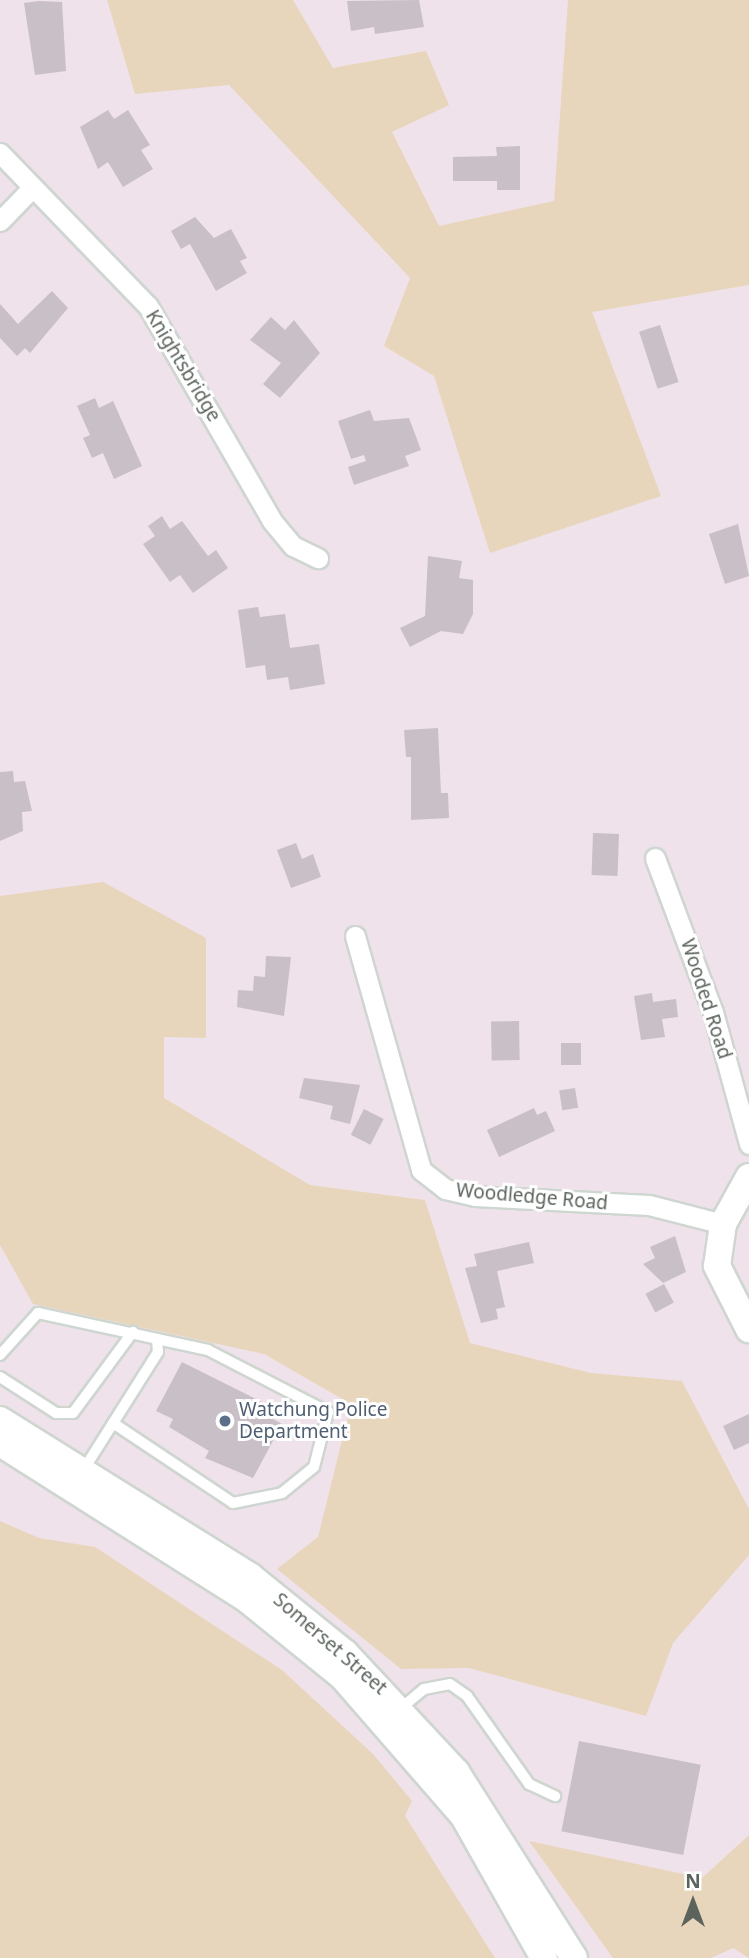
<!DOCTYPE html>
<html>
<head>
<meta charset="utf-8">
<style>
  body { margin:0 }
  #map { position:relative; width:749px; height:1958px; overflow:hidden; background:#efe2ea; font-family:"Noto Sans",sans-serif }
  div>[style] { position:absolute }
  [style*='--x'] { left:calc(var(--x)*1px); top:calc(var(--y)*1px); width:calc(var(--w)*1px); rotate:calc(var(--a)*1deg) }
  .green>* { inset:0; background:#e8d6bc }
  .building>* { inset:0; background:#c9bfc6; transform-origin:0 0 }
  .roads { filter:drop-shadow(2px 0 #ced6d0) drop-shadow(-2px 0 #ced6d0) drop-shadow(0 2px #ced6d0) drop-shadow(0 -2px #ced6d0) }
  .lane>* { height:10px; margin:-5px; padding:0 5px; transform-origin:5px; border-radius:5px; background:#fff }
  .street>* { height:19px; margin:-9.5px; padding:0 9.5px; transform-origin:9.5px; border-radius:9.5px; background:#fff }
  .secondary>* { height:26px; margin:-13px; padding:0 13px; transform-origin:13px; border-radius:13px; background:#fff }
  .dots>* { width:19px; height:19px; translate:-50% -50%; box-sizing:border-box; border:4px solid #fff; border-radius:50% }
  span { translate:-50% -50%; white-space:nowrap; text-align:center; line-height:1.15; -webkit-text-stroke:6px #fff; paint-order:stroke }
  .street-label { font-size:19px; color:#5a645c }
  .service-label { font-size:19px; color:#4e5e75 }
  .left { translate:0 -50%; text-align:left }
  .north { position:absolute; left:658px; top:1867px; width:70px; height:70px; -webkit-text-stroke:5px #fff; paint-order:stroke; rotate:0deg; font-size:19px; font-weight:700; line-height:28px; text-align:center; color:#5a645c }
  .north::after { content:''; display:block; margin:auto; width:24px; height:32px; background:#5a645c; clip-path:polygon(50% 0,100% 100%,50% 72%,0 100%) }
</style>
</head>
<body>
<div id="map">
  <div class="green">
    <i style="clip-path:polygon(107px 0,293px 0,333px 68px,426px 51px,449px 105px,392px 132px,439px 226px,554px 201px,568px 0,749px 0,749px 285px,592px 312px,661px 496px,490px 553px,434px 376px,384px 346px,410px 278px,229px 85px,135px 94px)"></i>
    <i style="clip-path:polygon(103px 882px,206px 938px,206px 1038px,164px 1037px,164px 1098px,310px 1185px,425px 1200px,470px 1343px,591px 1373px,682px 1381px,749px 1509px,749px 1555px,673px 1643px,646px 1716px,469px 1668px,401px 1669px,277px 1569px,318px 1537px,351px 1404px,264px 1354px,33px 1304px,0 1245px,0 896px)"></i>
    <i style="clip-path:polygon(0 1521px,39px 1538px,95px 1547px,282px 1670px,373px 1754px,412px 1801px,405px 1816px,495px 1958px,0 1958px)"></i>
    <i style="clip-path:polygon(749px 1835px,749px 1958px,733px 1948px,711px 1958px,613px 1958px,529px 1841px,702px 1878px)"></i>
  </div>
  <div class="building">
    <i style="clip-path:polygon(419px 0,424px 27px,375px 34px,374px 27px,351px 31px,347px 1px)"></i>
    <i style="clip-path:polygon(39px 1px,62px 2px,66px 71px,35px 75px,24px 3px)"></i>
    <i style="clip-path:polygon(108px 110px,114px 119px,128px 110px,150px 145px,141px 150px,153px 169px,123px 187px,108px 162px,98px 169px,80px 127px)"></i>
    <i style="clip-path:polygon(520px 146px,520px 190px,497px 190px,497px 181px,453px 181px,453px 157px,497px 156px,496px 147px)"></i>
    <i style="clip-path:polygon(195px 217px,214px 238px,231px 229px,247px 258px,240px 261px,247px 273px,216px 291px,190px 244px,181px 249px,171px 231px)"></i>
    <i style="clip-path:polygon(52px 291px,68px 308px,30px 353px,25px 348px,17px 356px,0 338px,0 304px,18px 324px)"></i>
    <i style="clip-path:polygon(271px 317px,285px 330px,294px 320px,320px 353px,280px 398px,263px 384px,281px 363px,250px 340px)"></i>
    <i style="left:660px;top:325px;width:60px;height:22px;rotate:72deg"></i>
    <i style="clip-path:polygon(95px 398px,99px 408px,113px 401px,142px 466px,114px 479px,103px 453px,92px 458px,83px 438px,90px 435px,77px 406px)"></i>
    <i style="clip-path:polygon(370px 410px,374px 421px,409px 418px,421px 450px,405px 456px,409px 466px,354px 485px,348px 467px,366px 461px,364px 455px,351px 459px,338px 421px)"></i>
    <i style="clip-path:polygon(162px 516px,170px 529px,182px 521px,208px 556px,216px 550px,228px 568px,193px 593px,180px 575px,170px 582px,143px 544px,155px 536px,148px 526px)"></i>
    <i style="clip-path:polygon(738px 524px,749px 576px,725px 584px,709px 534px)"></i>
    <i style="clip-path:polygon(428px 556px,462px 561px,459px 578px,473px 580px,473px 614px,463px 634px,441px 631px,410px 647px,400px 628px,425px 616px)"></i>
    <i style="clip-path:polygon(258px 607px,260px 617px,285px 614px,290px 648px,319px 644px,325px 684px,290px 690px,288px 677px,267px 680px,265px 665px,246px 668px,238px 610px)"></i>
    <i style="clip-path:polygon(438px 728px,441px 793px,448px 793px,449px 818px,411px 820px,411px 757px,406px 757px,404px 730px)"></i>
    <i style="clip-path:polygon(13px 771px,14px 782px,25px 781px,32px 811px,22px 812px,23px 831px,0 841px,0 772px)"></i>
    <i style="left:593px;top:833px;width:26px;height:42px;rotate:2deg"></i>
    <i style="clip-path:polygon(296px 843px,302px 859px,313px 854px,321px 877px,291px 888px,277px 850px)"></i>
    <i style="clip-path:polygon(266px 956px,291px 957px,284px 1016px,237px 1007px,238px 990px,253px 991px,254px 976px,265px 977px)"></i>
    <i style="clip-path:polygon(652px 993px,653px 1002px,676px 999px,678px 1017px,662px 1019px,665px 1037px,641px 1040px,634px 996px)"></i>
    <i style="left:519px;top:1021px;width:39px;height:28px;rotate:89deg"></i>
    <i style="left:581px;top:1043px;width:22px;height:20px;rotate:90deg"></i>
    <i style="clip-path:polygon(304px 1078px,360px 1085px,350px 1124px,330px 1119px,333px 1106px,299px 1098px)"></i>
    <i style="left:575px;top:1088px;width:20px;height:16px;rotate:81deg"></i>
    <i style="clip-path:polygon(534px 1108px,537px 1115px,546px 1111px,555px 1131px,499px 1157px,487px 1130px)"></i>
    <i style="left:364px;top:1109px;width:22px;height:29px;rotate:27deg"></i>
    <i style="clip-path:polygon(675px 1236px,686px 1272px,663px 1283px,643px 1264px,655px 1258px,650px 1247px)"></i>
    <i style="clip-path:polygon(529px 1242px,534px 1263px,497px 1271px,505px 1307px,496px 1309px,498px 1319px,481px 1323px,465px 1268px,477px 1266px,474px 1254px)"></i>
    <i style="left:664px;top:1284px;width:21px;height:21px;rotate:62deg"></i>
    <i style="clip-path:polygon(182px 1362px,270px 1406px,266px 1415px,282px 1424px,253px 1478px,205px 1458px,209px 1451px,169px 1427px,173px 1419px,156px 1411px)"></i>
    <i style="clip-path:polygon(749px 1414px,749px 1443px,734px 1450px,723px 1426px)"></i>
    <i style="left:579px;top:1741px;width:124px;height:92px;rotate:11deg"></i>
  </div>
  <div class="roads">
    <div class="lane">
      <i style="--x:0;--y:1355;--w:57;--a:-47.9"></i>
      <i style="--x:38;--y:1313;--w:122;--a:12.3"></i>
      <i style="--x:157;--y:1339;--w:13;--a:86"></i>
      <i style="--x:158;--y:1352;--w:138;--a:122.3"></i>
      <i style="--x:0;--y:1377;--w:67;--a:32.7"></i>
      <i style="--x:56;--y:1413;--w:17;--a:0"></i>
      <i style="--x:73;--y:1413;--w:101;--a:-53.5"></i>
      <i style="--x:113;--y:1423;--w:144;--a:33.7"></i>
      <i style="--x:233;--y:1503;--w:50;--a:-11.5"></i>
      <i style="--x:282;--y:1493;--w:41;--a:-39.1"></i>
      <i style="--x:314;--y:1467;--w:57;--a:-75.7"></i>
      <i style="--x:328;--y:1412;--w:135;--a:-152.7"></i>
      <i style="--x:208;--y:1350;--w:52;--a:-167.8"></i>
      <i style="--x:400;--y:1709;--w:31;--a:-40"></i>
      <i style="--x:424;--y:1689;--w:26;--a:-11"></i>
      <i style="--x:450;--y:1684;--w:21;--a:35"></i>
      <i style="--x:467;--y:1696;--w:108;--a:54.8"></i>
      <i style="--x:529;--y:1784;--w:29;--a:25"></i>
    </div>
    <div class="street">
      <i style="--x:0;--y:153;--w:213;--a:46"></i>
      <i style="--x:148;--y:306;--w:248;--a:60"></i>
      <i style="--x:272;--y:521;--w:33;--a:50"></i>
      <i style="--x:293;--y:546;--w:28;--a:26"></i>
      <i style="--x:0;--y:221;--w:47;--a:-45.9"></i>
      <i style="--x:655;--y:858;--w:165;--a:69.4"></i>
      <i style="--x:713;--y:1012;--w:137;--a:74.7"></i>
      <i style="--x:355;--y:936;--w:243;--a:74.2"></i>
      <i style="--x:421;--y:1170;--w:31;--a:38"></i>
      <i style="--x:445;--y:1189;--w:31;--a:13"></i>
      <i style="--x:475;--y:1196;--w:174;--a:3"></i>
      <i style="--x:649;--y:1205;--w:76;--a:14.4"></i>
    </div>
    <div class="secondary">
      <i style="--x:749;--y:1177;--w:54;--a:119"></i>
      <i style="--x:723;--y:1224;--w:42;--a:98.1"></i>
      <i style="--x:717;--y:1266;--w:71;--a:63.1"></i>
      <i style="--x:0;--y:1420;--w:296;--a:32"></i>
      <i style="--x:251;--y:1577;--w:121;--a:39"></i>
      <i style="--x:345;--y:1653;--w:163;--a:47"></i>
      <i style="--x:456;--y:1772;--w:220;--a:57.6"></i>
      <i style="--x:0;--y:1443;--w:294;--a:32.3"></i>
      <i style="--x:248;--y:1600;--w:121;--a:39"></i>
      <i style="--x:342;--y:1676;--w:184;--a:49"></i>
      <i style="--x:463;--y:1815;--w:164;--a:60.5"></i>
    </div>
  </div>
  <div class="dots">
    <i style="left:225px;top:1421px;background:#5c6f8a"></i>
  </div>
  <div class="street-label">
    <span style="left:183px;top:366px;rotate:59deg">Knightsbridge</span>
    <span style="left:706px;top:999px;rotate:72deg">Wooded Road</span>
    <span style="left:532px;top:1197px;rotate:5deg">Woodledge Road</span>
    <span style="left:330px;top:1644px;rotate:41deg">Somerset Street</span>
  </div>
  <div class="service-label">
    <span class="left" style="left:239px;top:1421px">Watchung Police<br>Department</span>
  </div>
  <div class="north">N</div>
</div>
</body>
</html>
